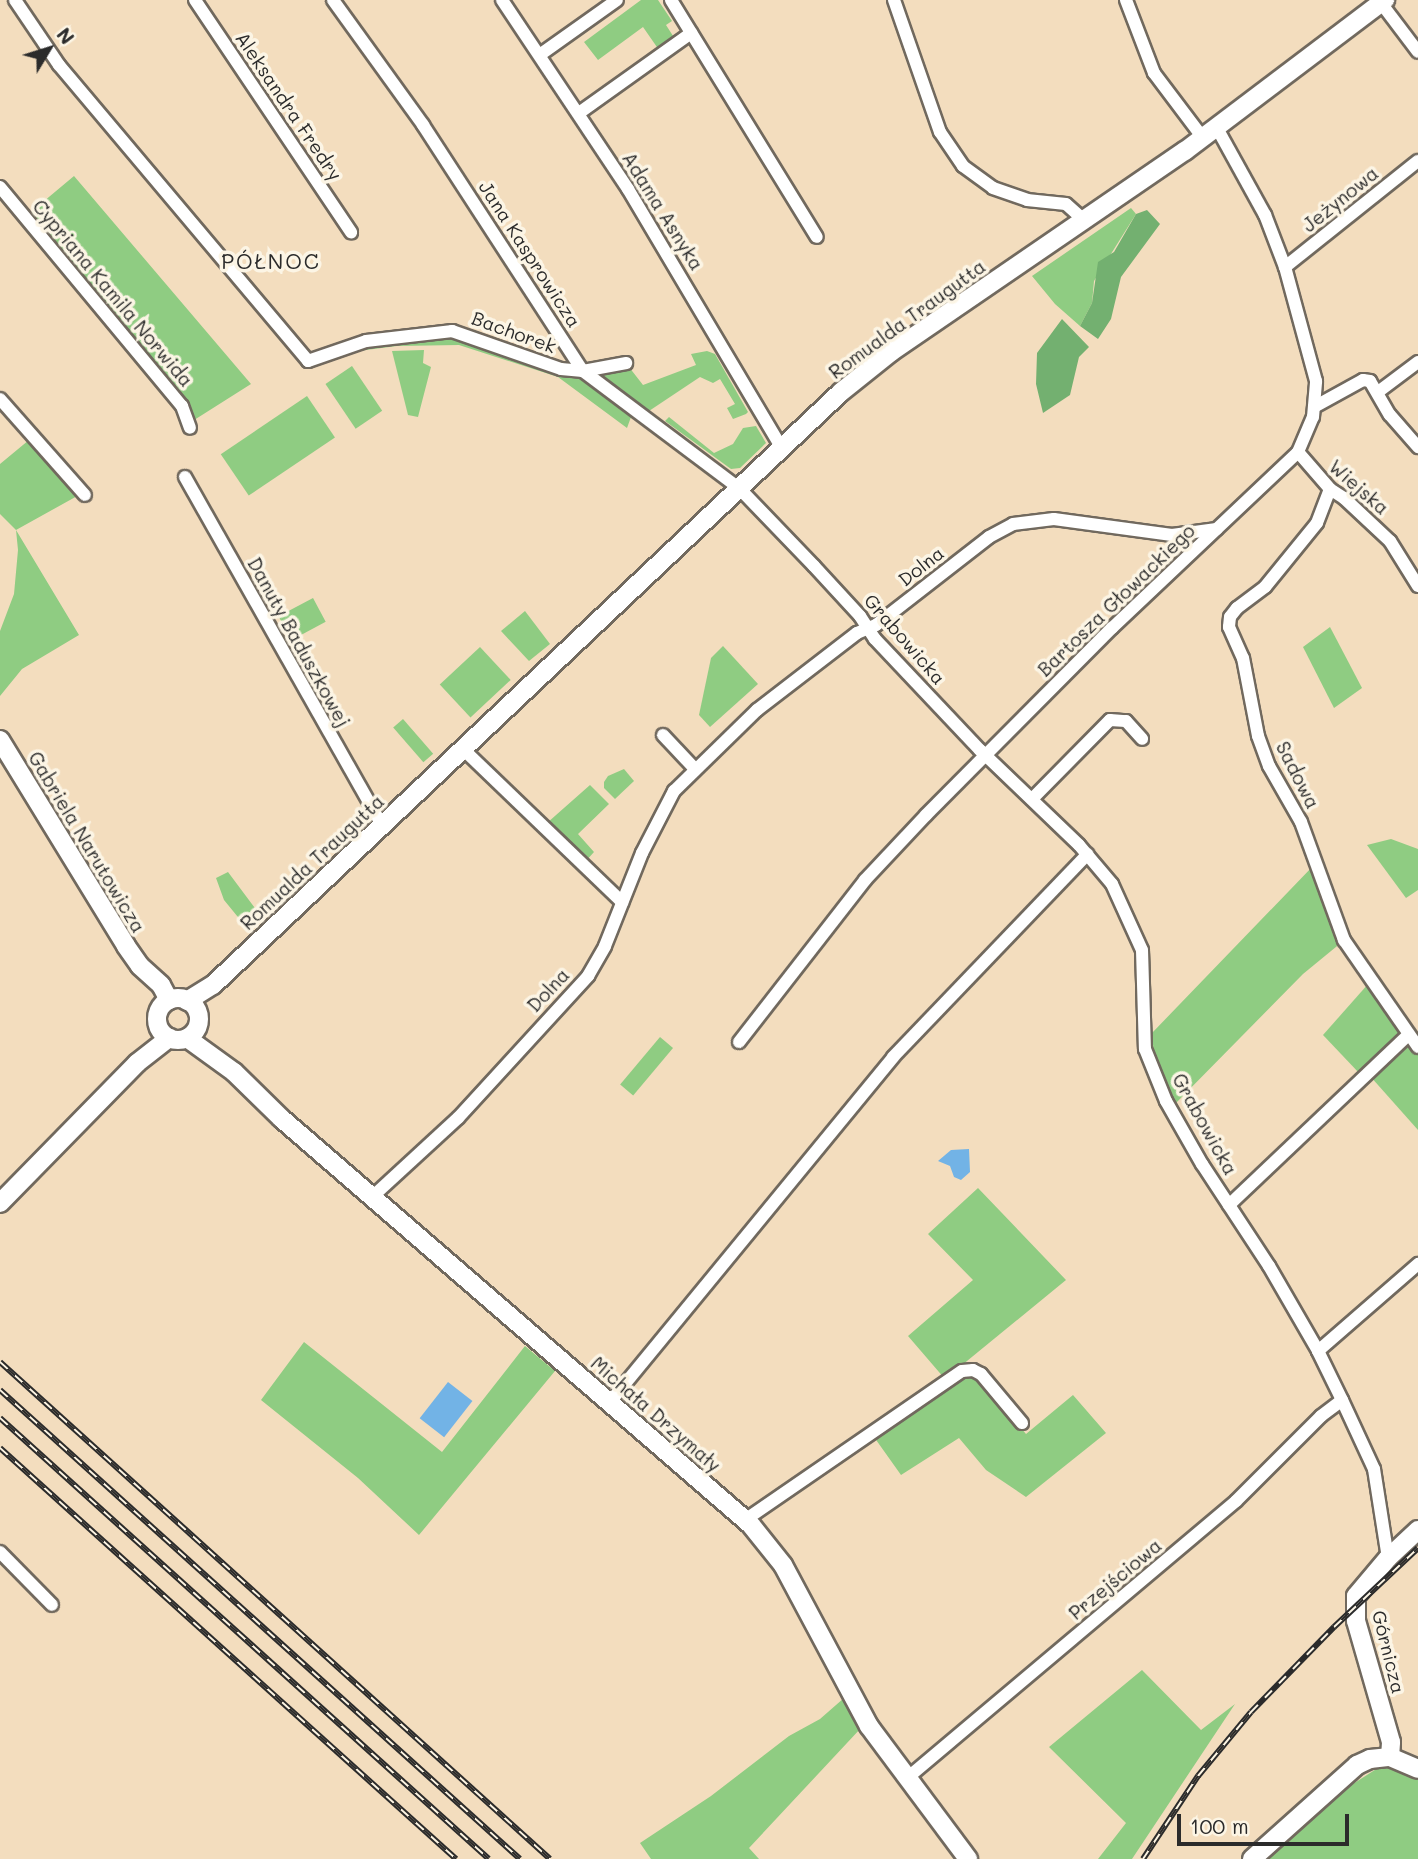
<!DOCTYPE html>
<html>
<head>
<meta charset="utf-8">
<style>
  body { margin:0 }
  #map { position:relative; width:1418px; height:1859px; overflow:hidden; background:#f3ddbe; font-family:Mali,sans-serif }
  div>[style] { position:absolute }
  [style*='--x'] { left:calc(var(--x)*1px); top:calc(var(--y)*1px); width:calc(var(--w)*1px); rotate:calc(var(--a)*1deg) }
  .green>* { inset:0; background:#8fcc82; transform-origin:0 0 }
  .forest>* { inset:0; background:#73b070 }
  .water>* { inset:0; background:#72b3e6; transform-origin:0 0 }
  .roads { filter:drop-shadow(2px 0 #71695e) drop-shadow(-2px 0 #71695e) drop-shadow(0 2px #71695e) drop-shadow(0 -2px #71695e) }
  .street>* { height:12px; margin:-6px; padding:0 6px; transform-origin:6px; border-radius:6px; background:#fff }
  .secondary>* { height:18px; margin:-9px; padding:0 9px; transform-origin:9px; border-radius:9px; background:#fff }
  .secondary>.ring { margin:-9px; padding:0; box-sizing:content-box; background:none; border:18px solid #fff; border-radius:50% }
  .rail>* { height:6px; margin-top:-3px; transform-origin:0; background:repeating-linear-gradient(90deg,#fcf5e5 0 10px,#2b2b2b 0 20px); box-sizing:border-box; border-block:2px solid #2b2b2b }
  span { translate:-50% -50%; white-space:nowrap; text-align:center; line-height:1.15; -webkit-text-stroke:7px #fcf5e5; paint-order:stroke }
  .street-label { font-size:19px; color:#2b2b2b }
  .neighbourhood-label { font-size:21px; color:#2b2b2b; letter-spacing:2px }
  .north { position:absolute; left:14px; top:14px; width:70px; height:70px; -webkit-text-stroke:5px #fcf5e5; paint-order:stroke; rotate:52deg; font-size:19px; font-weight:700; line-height:28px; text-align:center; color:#2b2b2b }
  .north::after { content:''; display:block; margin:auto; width:24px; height:32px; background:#2b2b2b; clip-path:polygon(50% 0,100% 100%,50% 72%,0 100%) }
  .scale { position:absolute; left:1177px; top:1814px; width:172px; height:32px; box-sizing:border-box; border:4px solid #2b2b2b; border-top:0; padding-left:9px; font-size:21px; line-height:24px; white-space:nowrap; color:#2b2b2b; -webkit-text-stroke:5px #fcf5e5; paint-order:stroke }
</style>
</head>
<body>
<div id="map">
  <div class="green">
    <i style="clip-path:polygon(641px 0,658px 0,672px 21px,666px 25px,675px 39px,659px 50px,643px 27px,598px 60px,584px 42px)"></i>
    <i style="clip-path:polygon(74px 176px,251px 384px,191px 422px,186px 403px,31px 212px)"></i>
    <i style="clip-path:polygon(1131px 208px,1136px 214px,1094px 281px,1092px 303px,1080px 326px,1055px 304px,1032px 276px)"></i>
    <i style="clip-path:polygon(440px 335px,479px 344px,577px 375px,631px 417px,627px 428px,558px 377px,459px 345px,397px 346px,343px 353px)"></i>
    <i style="clip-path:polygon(424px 350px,423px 363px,431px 367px,418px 417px,408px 415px,392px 351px)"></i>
    <i style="clip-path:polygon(707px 351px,715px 354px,748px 412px,746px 414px,733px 419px,727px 408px,735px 404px,720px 379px,713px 383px,700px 377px,646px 413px,597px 378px,603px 372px,629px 367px,643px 385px,696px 365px,691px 354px)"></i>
    <i style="left:352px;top:366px;width:54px;height:32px;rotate:56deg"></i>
    <i style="left:307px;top:396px;width:50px;height:104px;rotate:56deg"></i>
    <i style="clip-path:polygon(669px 417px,714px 453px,733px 444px,743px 428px,756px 426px,766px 443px,740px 468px,731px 469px,665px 421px)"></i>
    <i style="clip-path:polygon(29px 440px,79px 495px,16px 530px,79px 635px,22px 669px,0 696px,0 631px,14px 594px,18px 550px,16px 530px,0 514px,0 464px)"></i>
    <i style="left:313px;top:598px;width:27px;height:39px;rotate:62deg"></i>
    <i style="clip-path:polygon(525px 611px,550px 644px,529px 661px,501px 631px)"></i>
    <i style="clip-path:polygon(1330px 627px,1362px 688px,1334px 708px,1303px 647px)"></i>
    <i style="clip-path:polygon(723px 646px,758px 684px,710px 727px,699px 715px,711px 658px)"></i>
    <i style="left:480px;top:647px;width:45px;height:55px;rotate:47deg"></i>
    <i style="left:403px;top:719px;width:46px;height:13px;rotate:49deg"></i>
    <i style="clip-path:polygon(624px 769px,634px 781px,615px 799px,604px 788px,604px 782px,608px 776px)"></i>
    <i style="clip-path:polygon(590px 785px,609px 804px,578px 834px,594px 852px,585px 862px,547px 823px)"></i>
    <i style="clip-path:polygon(1391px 839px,1418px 849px,1418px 890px,1406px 898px,1367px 845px)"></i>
    <i style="clip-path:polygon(1314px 865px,1342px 942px,1303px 974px,1176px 1103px,1154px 1056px,1152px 1033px)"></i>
    <i style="clip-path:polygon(228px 872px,263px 919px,255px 925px,249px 918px,242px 922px,224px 900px,216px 878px)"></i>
    <i style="clip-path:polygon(1369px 983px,1400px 1028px,1401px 1036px,1360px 1074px,1323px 1035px)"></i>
    <i style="left:660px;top:1037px;width:17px;height:62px;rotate:40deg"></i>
    <i style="clip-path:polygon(1406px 1043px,1418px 1054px,1418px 1130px,1370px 1076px)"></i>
    <i style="clip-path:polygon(978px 1188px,1066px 1280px,945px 1379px,908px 1336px,973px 1280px,928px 1234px)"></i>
    <i style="clip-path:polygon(304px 1342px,442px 1452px,525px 1346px,555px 1371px,419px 1535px,358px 1478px,261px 1400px)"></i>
    <i style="clip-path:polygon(970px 1375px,980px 1379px,1026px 1434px,1073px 1395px,1106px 1433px,1026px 1497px,986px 1470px,959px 1438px,901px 1475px,874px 1437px)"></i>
    <i style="clip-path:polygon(1142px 1670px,1201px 1730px,1235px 1704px,1132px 1859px,1098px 1859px,1126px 1823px,1049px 1747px)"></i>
    <i style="clip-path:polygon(844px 1698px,861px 1728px,749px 1848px,759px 1859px,651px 1859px,640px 1843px,711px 1796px,789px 1736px,820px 1719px)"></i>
    <i style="clip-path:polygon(1392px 1759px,1418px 1778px,1418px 1859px,1265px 1859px,1334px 1796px)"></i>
  </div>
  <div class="forest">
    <i style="clip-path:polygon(1147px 210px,1160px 224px,1121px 277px,1111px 319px,1098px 339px,1080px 326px,1092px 303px,1098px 262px,1114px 252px,1136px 214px)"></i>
    <i style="clip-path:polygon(1062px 319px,1089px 347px,1079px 357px,1070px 395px,1043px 413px,1036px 384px,1037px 353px)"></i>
  </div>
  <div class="water">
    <i style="clip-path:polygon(969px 1149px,970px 1172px,961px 1180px,954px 1177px,950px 1166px,938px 1161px,951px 1150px)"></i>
    <i style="left:448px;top:1382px;width:31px;height:46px;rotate:38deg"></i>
  </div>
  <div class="roads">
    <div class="street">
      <i style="--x:15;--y:0;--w:78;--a:55.9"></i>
      <i style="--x:59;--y:65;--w:387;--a:49.9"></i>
      <i style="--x:308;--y:361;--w:61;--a:-19"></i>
      <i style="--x:366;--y:341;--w:87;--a:-6.6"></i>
      <i style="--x:452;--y:331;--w:115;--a:19.2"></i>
      <i style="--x:561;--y:369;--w:22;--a:5"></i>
      <i style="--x:583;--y:371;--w:44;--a:-10.5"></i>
      <i style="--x:195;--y:0;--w:280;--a:56.1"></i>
      <i style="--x:333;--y:0;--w:154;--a:54.2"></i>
      <i style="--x:423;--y:125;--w:293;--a:57"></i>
      <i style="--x:583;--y:371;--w:195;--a:36.9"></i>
      <i style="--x:739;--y:488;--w:108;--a:46.1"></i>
      <i style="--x:814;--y:566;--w:68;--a:47.4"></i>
      <i style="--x:860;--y:616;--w:27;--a:57"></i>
      <i style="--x:875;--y:639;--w:153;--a:46.6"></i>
      <i style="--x:980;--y:750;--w:137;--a:43.8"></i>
      <i style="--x:1079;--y:845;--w:51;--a:49.8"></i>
      <i style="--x:1112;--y:884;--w:72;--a:65.6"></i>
      <i style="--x:1142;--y:950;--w:99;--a:88.3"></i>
      <i style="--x:1145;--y:1049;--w:56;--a:68"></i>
      <i style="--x:1166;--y:1101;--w:73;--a:60.3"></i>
      <i style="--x:1202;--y:1164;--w:122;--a:56.7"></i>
      <i style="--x:1269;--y:1266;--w:98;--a:60"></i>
      <i style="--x:1318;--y:1351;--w:55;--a:63.9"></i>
      <i style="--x:1342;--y:1400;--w:76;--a:65.1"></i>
      <i style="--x:1374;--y:1469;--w:90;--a:81.1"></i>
      <i style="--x:502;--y:0;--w:227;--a:56.3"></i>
      <i style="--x:628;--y:189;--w:301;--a:59.3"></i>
      <i style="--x:671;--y:0;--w:278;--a:58.4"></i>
      <i style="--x:894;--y:0;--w:140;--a:70.8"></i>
      <i style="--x:940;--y:132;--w:41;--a:55.9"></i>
      <i style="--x:963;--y:166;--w:37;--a:36"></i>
      <i style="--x:993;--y:188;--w:36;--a:19"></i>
      <i style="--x:1027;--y:200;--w:39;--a:6"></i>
      <i style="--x:1066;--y:204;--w:24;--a:42"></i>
      <i style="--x:1126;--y:0;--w:78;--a:69"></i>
      <i style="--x:1154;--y:73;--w:81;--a:53"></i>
      <i style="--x:1381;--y:3;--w:61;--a:52.9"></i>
      <i style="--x:541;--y:54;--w:93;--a:-35.4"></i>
      <i style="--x:579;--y:113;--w:138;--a:-35.5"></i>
      <i style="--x:0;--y:187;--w:285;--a:50.3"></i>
      <i style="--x:182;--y:406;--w:23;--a:70"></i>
      <i style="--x:1285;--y:267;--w:170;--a:-38.6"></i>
      <i style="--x:1378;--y:392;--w:50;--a:-36.9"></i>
      <i style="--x:0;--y:399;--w:128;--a:48.5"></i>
      <i style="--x:1314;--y:407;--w:56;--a:-28.9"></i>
      <i style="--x:1363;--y:380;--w:7;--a:8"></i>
      <i style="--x:1370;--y:381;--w:39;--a:60"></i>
      <i style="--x:1390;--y:415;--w:43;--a:48.8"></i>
      <i style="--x:1298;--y:452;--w:49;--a:49.1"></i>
      <i style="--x:1330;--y:489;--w:17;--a:33"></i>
      <i style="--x:1344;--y:498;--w:63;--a:43.1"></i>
      <i style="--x:1390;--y:541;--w:53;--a:58.1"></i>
      <i style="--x:185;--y:477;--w:400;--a:60.5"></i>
      <i style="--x:1330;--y:489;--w:36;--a:111"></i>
      <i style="--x:1317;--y:523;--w:82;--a:129.1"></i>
      <i style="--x:1265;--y:587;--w:35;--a:143"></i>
      <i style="--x:1237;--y:608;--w:11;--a:128"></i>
      <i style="--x:1230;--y:617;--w:10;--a:96"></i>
      <i style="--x:1229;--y:627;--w:34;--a:66"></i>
      <i style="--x:1243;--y:658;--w:79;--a:79.1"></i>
      <i style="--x:1258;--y:736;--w:32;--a:70"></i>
      <i style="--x:1269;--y:766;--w:64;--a:60.3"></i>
      <i style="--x:1301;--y:822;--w:126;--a:70"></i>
      <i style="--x:1344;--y:940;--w:130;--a:55.3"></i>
      <i style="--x:663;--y:735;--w:47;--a:46.7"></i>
      <i style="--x:463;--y:749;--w:221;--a:43.9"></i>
      <i style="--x:1032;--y:799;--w:111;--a:-45.4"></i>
      <i style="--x:1110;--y:720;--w:16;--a:4"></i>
      <i style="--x:1126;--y:721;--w:24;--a:48"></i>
      <i style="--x:739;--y:1042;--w:205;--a:-52.1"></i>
      <i style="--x:865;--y:880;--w:89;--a:-46.8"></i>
      <i style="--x:926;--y:815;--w:264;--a:-45.2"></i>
      <i style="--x:1112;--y:628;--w:256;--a:-43.4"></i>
      <i style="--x:1298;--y:452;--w:38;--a:-67"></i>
      <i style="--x:1313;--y:417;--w:36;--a:-85"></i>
      <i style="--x:1316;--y:381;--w:118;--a:-105.2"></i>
      <i style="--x:1285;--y:267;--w:56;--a:-111"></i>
      <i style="--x:1265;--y:215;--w:99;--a:-118.9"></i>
      <i style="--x:372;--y:1197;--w:117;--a:-42.6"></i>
      <i style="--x:458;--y:1118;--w:193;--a:-47.5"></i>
      <i style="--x:588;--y:976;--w:34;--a:-60"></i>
      <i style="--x:605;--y:946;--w:100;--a:-68.3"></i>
      <i style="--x:642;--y:853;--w:70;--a:-62.7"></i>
      <i style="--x:674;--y:791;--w:116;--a:-44.3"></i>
      <i style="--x:757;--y:710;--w:126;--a:-37.6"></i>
      <i style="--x:857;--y:633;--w:21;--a:-23"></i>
      <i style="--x:876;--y:625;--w:143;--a:-37.9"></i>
      <i style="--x:989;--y:537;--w:27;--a:-28"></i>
      <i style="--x:1013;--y:524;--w:41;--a:-7"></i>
      <i style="--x:1054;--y:519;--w:119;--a:7.7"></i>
      <i style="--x:1172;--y:535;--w:45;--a:-7.6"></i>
      <i style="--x:1229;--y:1205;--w:247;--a:-43.5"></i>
      <i style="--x:1318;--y:1351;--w:133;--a:-41"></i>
      <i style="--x:610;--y:1402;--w:446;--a:-50.6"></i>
      <i style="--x:893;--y:1057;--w:281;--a:-46.2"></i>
      <i style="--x:745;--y:1520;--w:263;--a:-34.5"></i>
      <i style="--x:962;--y:1371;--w:11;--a:-5"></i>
      <i style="--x:973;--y:1370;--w:9;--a:27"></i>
      <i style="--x:981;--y:1374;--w:64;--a:50.1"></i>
      <i style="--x:0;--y:1552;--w:74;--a:45.5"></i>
      <i style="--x:906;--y:1779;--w:431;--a:-40.1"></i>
      <i style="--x:1236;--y:1501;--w:120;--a:-45"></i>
      <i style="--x:1321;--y:1416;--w:26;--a:-37"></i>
    </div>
    <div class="secondary">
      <i style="--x:0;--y:740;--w:241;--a:58.5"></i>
      <i style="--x:126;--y:946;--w:24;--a:55"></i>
      <i style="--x:140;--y:966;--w:28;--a:42"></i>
      <i style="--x:161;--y:985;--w:17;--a:62"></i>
      <i class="ring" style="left:157px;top:998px;width:24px;height:24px"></i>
      <i style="--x:187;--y:1001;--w:31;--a:-32"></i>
      <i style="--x:213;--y:985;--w:864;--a:-43.36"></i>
      <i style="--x:841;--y:392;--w:64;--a:-38.7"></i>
      <i style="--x:891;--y:352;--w:356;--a:-34.4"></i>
      <i style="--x:1185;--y:151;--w:251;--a:-37.1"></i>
      <i style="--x:187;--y:1038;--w:58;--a:35.9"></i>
      <i style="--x:234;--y:1072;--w:67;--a:44.4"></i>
      <i style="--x:282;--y:1119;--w:620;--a:40.88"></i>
      <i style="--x:751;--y:1525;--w:51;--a:51.3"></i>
      <i style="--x:783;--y:1565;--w:183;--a:61.9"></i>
      <i style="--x:869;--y:1726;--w:166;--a:53.3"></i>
      <i style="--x:0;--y:1203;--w:196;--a:-45.6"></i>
      <i style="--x:137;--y:1063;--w:41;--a:-38"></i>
      <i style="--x:1390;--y:1757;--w:15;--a:-86"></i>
      <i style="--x:1391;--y:1742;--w:126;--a:-106.1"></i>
      <i style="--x:1356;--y:1621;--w:25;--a:-90"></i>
      <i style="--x:1356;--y:1596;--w:50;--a:-49.9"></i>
      <i style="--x:1388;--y:1558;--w:41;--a:-43"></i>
      <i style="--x:1252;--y:1859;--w:141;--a:-41.8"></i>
      <i style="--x:1357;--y:1765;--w:14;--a:-25"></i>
      <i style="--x:1370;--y:1759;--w:20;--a:-6"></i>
      <i style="--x:1390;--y:1757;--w:30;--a:23"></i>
    </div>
  </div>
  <div class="rail">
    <i style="--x:0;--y:1362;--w:741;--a:42.1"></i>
    <i style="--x:0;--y:1390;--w:700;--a:42.05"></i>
    <i style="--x:0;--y:1418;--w:658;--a:42.05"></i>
    <i style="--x:0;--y:1448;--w:614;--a:42.03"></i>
    <i style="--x:1143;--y:1859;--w:100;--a:-56.5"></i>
    <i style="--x:1198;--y:1776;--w:83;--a:-50.4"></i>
    <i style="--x:1251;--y:1712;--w:119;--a:-45.7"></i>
    <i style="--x:1334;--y:1627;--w:115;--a:-43.2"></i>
  </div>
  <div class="street-label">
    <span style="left:289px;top:106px;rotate:56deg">Aleksandra Fredry</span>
    <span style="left:1340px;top:199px;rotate:-39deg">Jeżynowa</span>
    <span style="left:663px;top:211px;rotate:58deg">Adama Asnyka</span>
    <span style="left:530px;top:254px;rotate:57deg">Jana Kasprowicza</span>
    <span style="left:113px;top:293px;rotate:50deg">Cypriana Kamila Norwida</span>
    <span style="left:907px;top:319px;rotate:-36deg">Romualda Traugutta</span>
    <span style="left:514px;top:332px;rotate:20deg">Bachorek</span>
    <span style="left:1359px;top:487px;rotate:41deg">Wiejska</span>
    <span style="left:921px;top:566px;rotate:-38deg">Dolna</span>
    <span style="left:1116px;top:600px;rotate:-44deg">Bartosza Głowackiego</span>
    <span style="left:905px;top:639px;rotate:49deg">Grabowicka</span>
    <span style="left:299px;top:642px;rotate:61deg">Danuty Baduszkowej</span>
    <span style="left:1298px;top:775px;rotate:63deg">Sadowa</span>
    <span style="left:87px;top:842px;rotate:59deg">Gabriela Narutowicza</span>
    <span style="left:312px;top:862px;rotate:-43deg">Romualda Traugutta</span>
    <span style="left:548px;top:990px;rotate:-47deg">Dolna</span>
    <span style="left:1205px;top:1124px;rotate:61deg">Grabowicka</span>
    <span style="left:656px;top:1414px;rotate:41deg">Michała Drzymały</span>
    <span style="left:1115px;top:1579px;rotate:-40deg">Przejściowa</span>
    <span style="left:1389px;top:1652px;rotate:76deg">Górnicza</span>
  </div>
  <div class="neighbourhood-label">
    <span style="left:271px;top:261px">PÓŁNOC</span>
  </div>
  <div class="north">N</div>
  <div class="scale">100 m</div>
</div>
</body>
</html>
